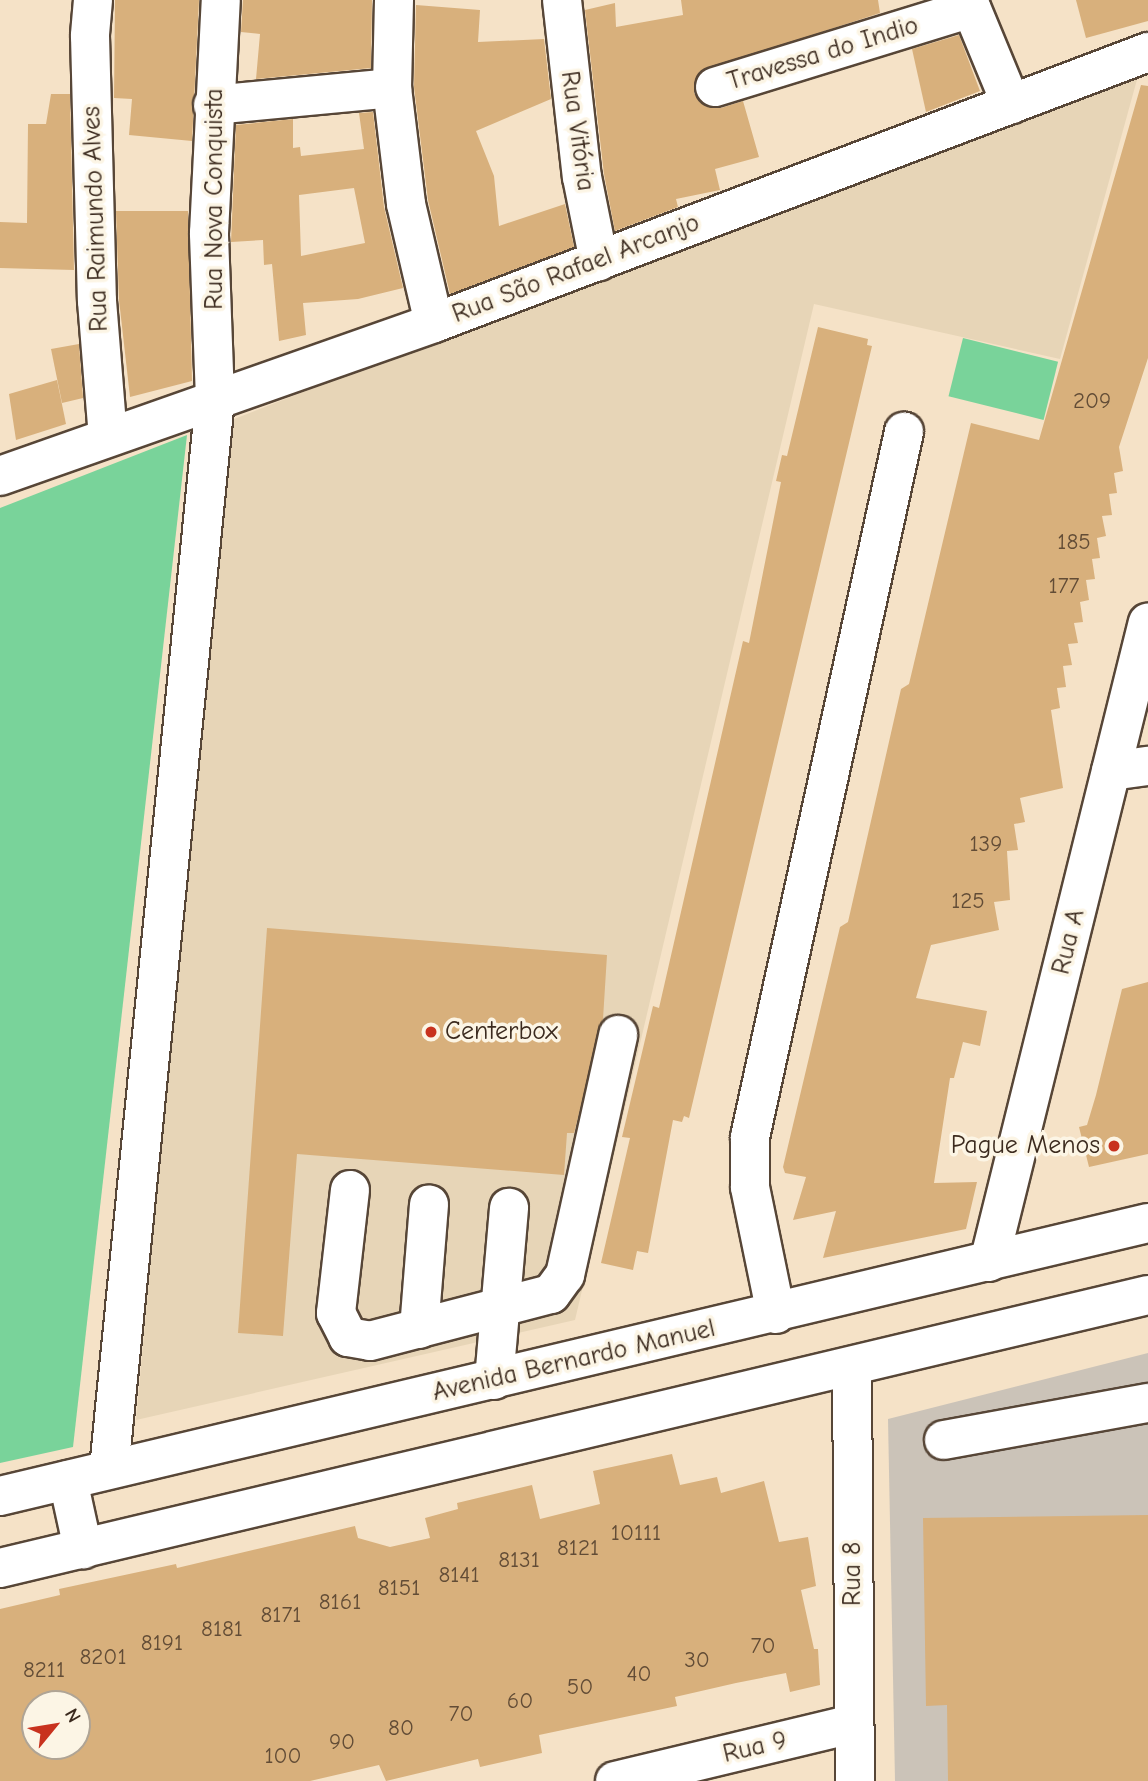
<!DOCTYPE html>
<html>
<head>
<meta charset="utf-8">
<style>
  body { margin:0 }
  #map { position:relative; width:1148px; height:1781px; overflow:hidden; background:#f5e2c7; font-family:"Comic Neue",sans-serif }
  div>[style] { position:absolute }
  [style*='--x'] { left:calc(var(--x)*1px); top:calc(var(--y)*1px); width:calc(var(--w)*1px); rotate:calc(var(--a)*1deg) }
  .built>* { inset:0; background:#e7d5b7 }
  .industrial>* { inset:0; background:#cbc3b8 }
  .green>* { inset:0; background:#79d39a; transform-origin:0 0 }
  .building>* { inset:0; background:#d8b07c }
  .roads { filter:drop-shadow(2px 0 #574637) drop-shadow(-2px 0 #574637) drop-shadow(0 2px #574637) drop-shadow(0 -2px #574637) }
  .minor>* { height:38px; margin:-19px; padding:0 19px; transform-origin:19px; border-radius:19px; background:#fff }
  .major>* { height:38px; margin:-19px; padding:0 19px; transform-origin:19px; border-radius:19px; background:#fff }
  .dots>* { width:19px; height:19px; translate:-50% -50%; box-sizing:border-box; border:4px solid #fcf5e5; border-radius:50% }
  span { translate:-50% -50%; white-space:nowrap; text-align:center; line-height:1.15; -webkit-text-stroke:7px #fcf5e5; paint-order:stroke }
  .number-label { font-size:23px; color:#624c36 }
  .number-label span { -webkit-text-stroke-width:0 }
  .street-label { font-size:26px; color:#3b2a1e }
  .poi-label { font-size:26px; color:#3b2a1e }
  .left { translate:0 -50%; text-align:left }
  .right { translate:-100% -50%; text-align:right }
  .north { position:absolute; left:21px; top:1690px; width:70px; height:70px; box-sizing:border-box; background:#fcf5e5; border:2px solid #afa495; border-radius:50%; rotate:60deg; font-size:19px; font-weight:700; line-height:28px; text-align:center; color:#3b2a1e }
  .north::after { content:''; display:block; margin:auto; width:24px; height:32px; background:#c8321e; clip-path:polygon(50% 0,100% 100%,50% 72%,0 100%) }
</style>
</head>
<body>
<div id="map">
  <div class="built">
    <i style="clip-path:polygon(1141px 65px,1060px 359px,814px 304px,575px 1320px,136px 1420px,229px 421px)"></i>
  </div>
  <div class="industrial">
    <i style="clip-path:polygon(1148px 1353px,1148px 1781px,895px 1781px,888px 1419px)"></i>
  </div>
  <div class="green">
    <i style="left:963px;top:338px;width:98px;height:60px;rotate:14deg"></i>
    <i style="clip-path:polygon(187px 435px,73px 1447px,0 1463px,0 508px)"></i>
  </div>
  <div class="building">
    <i style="clip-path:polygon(115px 0,199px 0,192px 141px,129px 135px,132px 99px,114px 98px)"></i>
    <i style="clip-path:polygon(243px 0,372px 0,371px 68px,256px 79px,260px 34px,241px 32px)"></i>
    <i style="clip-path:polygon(681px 0,878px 0,880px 13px,699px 72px,694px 93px,701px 103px,721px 108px,743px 101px,759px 157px,715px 169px,720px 190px,676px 199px,678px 207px,615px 231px,604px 174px,585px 10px,615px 3px,616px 27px,683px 15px)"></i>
    <i style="clip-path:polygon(1076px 0,1148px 0,1148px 21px,1086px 38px)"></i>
    <i style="clip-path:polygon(416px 5px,480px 10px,478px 42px,544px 39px,551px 99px,476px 131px,494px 176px,499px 226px,565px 204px,574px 247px,450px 294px,428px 200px,414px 87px)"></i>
    <i style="clip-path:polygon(959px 35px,980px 91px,926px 112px,912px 49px)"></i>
    <i style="clip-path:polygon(1141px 85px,1148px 86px,1148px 358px,1119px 447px,1123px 471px,1114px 473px,1117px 493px,1109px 494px,1112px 515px,1102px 516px,1106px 536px,1097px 538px,1100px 558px,1092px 559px,1095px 579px,1086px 580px,1089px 600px,1080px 602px,1083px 622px,1074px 623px,1078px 643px,1068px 644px,1072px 665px,1063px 666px,1066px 687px,1057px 688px,1060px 708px,1051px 710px,1063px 788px,1020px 798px,1025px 822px,1014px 824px,1018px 850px,1007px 851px,1010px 900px,994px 902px,999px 930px,931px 945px,916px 998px,987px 1011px,980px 1046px,963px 1042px,954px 1078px,950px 1078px,934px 1183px,977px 1182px,966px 1229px,823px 1258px,836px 1211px,793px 1220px,806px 1177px,785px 1173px,783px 1167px,840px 927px,848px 922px,901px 689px,909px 684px,971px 423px,1039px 440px)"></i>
    <i style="clip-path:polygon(51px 94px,70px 94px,74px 270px,0 268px,0 222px,27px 223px,28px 124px,46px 124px)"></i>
    <i style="clip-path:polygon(evenodd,373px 112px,384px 207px,403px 288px,358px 299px,303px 303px,306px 335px,279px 341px,272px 264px,264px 265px,263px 240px,231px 242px,236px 125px,293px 119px,293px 148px,300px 147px,301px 156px,364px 149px,359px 113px,373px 112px,354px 188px,365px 243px,301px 256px,299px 195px,354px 188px)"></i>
    <i style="clip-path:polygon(116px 211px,188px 211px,192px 381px,130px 397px,119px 300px)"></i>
    <i style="clip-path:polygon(818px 327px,868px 339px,867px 345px,872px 346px,689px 1118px,684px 1116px,682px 1122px,673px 1120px,648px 1253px,637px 1251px,633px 1270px,601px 1263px,630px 1138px,622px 1137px,653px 1006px,659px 1008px,743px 641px,749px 643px,781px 482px,776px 481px,782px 455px,787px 456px)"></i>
    <i style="clip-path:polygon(79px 344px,83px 398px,62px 403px,51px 349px)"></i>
    <i style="clip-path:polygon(57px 380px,66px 424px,16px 440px,9px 394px)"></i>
    <i style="clip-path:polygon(267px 928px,607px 955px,603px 1019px,574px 1133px,567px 1133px,564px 1175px,297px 1154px,283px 1336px,238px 1333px)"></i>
    <i style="clip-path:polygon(1148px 982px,1148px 1154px,1089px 1167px,1079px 1127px,1087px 1125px,1096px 1095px,1122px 989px)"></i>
    <i style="clip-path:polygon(evenodd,672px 1454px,680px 1485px,717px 1477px,721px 1493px,764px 1481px,779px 1542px,808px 1537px,816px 1586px,801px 1590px,814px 1649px,818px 1649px,820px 1685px,790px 1692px,786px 1673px,736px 1683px,675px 1697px,677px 1706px,539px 1735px,542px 1753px,480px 1767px,478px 1759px,386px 1781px,379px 1765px,310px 1781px,0 1781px,0 1609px,60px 1595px,59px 1589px,176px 1564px,177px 1568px,355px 1526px,358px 1538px,390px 1547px,430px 1538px,425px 1518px,458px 1509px,457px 1503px,532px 1485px,540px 1519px,600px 1504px,593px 1471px,672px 1454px,35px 1704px,77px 1704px,77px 1746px,35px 1746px,35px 1704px)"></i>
    <i style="clip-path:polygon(1148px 1515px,1148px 1781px,948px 1781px,947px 1705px,926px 1706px,923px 1518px)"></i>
  </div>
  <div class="roads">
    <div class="minor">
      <i style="--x:93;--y:0;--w:36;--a:95"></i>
      <i style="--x:90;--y:36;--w:265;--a:88.5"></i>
      <i style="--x:97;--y:301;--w:136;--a:85.4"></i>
      <i style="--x:394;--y:0;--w:88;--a:91.3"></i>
      <i style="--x:392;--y:88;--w:117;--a:83.1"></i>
      <i style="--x:406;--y:204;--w:122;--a:76.8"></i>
      <i style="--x:562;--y:0;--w:178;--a:83.6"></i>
      <i style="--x:582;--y:177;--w:86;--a:78.6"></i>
      <i style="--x:968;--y:0;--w:113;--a:67.5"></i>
      <i style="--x:715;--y:87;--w:268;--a:-17.1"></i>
      <i style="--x:213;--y:105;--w:180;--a:-5.4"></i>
      <i style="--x:0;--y:476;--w:460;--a:-19.4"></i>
      <i style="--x:434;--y:323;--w:764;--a:-20.78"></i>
      <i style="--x:1111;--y:771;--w:37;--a:-8"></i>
      <i style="--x:350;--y:1190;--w:124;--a:96.5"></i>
      <i style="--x:336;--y:1313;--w:27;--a:63"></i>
      <i style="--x:348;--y:1337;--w:22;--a:10"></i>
      <i style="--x:370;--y:1341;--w:187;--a:-14.6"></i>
      <i style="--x:551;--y:1294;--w:24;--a:-54"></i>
      <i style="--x:565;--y:1275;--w:246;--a:-77.5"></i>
      <i style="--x:989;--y:1262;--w:659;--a:-76.05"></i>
      <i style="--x:776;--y:1314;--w:130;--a:-101.6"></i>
      <i style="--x:750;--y:1187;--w:50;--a:-90"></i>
      <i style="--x:750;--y:1137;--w:722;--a:-77.68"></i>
      <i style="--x:419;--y:1329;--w:125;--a:-85.4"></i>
      <i style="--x:852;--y:1367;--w:414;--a:89.6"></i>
      <i style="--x:494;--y:1380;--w:173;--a:-85"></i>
      <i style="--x:944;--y:1440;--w:207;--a:-10.3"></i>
      <i style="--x:109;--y:1469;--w:1075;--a:-84.34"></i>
      <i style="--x:215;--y:399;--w:166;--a:-92.1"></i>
      <i style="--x:209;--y:233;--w:233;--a:-87.1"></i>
      <i style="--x:615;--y:1781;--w:245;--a:-13.5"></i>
    </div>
    <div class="major">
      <i style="--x:68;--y:1480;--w:71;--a:77.7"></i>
      <i style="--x:0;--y:1496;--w:1180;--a:-13.38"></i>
      <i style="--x:0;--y:1568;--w:1180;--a:-13.38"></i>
    </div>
  </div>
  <div class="dots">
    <i style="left:431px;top:1032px;background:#c8321e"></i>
    <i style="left:1114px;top:1146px;background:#c8321e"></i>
  </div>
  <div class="number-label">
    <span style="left:1092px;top:401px">209</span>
    <span style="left:1074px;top:542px">185</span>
    <span style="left:1064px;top:586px">177</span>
    <span style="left:986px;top:844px">139</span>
    <span style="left:968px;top:901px">125</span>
    <span style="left:636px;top:1533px">10111</span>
    <span style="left:578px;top:1548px">8121</span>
    <span style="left:519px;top:1560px">8131</span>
    <span style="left:459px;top:1575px">8141</span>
    <span style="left:399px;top:1588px">8151</span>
    <span style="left:340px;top:1602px">8161</span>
    <span style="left:281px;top:1615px">8171</span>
    <span style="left:222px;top:1629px">8181</span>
    <span style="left:162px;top:1643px">8191</span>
    <span style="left:763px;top:1646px">70</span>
    <span style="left:103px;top:1657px">8201</span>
    <span style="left:697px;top:1660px">30</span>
    <span style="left:44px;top:1670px">8211</span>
    <span style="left:639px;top:1674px">40</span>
    <span style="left:580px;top:1687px">50</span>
    <span style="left:520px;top:1701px">60</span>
    <span style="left:461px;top:1714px">70</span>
    <span style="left:401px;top:1728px">80</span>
    <span style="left:342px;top:1742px">90</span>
    <span style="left:283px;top:1756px">100</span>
  </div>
  <div class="street-label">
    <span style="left:823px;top:54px;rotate:-17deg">Travessa do Indio</span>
    <span style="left:577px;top:131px;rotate:82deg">Rua Vitória</span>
    <span style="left:215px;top:199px;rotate:-90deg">Rua Nova Conquista</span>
    <span style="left:96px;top:219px;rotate:-92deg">Rua Raimundo Alves</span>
    <span style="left:576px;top:269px;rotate:-21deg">Rua São Rafael Arcanjo</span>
    <span style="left:1069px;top:942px;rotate:-76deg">Rua A</span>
    <span style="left:574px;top:1361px;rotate:-13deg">Avenida Bernardo Manuel</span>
    <span style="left:853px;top:1574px;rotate:-90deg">Rua 8</span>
    <span style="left:755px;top:1748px;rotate:-13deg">Rua 9</span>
  </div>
  <div class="poi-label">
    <span class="left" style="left:445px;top:1032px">Centerbox</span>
    <span class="right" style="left:1100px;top:1146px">Pague Menos</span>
  </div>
  <div class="north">N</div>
</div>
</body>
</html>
